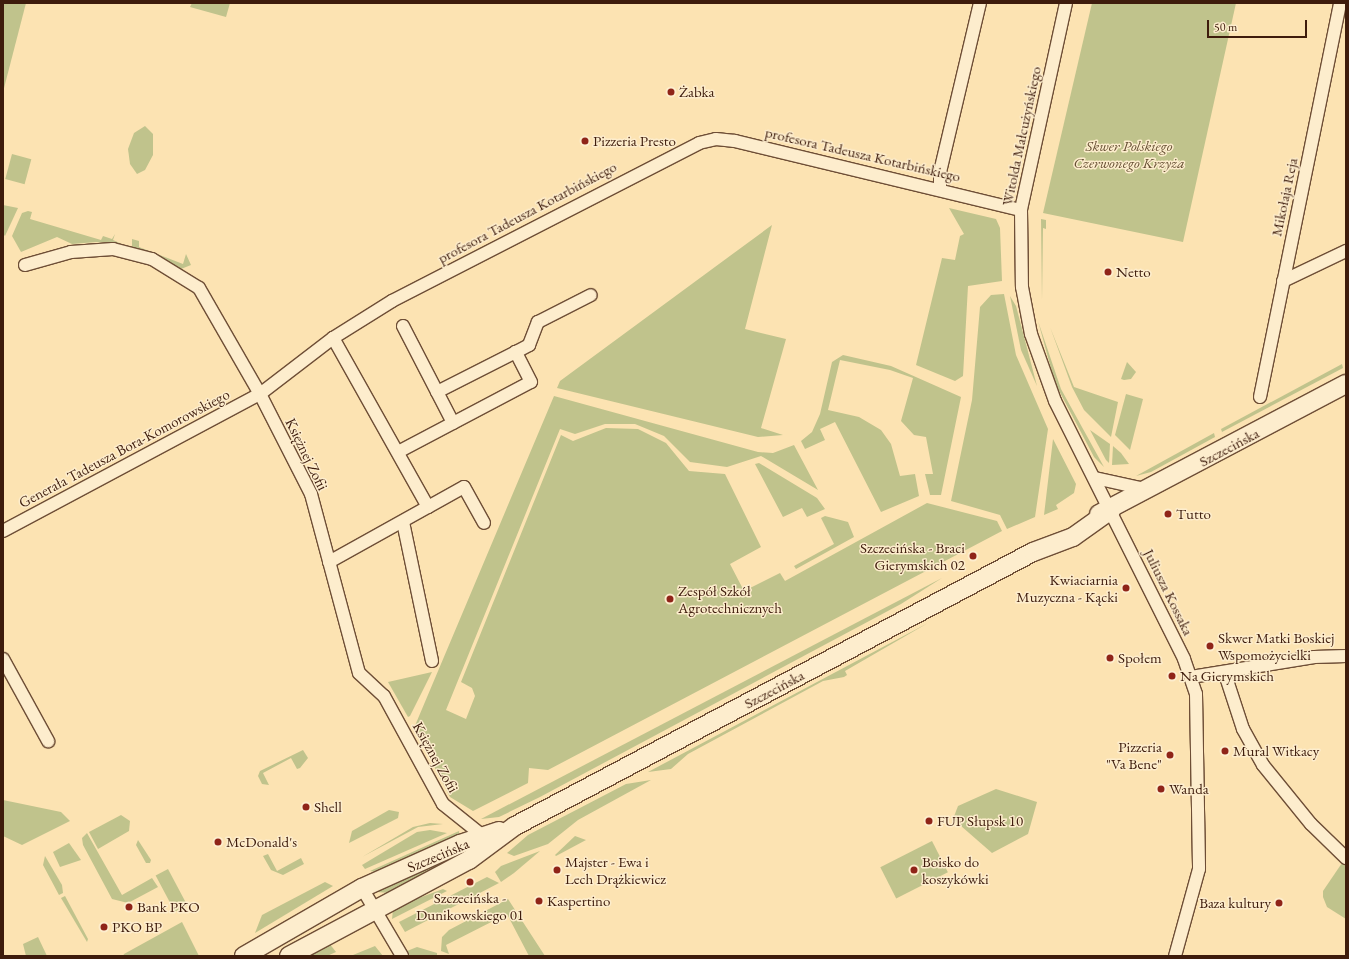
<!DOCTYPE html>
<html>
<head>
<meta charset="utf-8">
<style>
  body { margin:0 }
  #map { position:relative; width:1349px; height:959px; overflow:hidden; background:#fce3b2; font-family:"EB Garamond",serif }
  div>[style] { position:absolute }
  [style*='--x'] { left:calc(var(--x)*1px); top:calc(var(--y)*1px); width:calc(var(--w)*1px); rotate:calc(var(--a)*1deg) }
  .green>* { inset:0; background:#c0c38c; transform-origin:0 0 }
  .roads { filter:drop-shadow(1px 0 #6e4e36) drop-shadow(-1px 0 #6e4e36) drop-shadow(0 1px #6e4e36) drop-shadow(0 -1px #6e4e36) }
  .street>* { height:12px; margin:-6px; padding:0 6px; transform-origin:6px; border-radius:6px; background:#fdedcd }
  .secondary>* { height:18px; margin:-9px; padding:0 9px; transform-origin:9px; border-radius:9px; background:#fdedcd }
  .dots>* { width:11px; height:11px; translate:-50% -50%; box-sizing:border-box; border:2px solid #fdedcd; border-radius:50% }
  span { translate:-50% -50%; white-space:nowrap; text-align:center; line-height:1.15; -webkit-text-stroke:3px #fdedcd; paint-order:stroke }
  .poi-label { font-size:15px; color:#3e1c0c }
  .left { translate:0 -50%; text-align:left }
  .right { translate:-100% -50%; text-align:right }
  .street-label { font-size:15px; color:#3e1c0c }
  .park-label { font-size:15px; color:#654e32; font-style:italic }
  .frame { position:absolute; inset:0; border:4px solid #3e1c0c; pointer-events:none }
  .scale { position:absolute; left:1207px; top:20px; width:100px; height:18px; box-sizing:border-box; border:2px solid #3e1c0c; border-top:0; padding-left:5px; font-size:12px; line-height:14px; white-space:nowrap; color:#3e1c0c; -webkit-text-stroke:3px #fdedcd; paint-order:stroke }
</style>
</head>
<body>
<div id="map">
  <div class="green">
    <i style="clip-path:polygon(3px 3px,26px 3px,3px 92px)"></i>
    <i style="clip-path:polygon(192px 3px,230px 3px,226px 17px,190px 7px)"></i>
    <i style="clip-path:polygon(1092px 3px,1236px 3px,1183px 242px,1043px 213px)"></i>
    <i style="clip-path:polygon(145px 126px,153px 134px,153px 155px,145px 170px,137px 174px,130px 164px,128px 149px,134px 133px)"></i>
    <i style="left:12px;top:154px;width:20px;height:26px;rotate:15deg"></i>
    <i style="clip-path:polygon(3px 205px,18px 208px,5px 236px,3px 234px)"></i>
    <i style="clip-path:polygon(949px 208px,996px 219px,1000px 228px,1002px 281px,968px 286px,963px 376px,955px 381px,916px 365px,942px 258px,955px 260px,960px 236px,964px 234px)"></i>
    <i style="clip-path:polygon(28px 211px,32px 212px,30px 219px,101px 240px,103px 236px,112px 239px,115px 234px,113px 240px,124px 245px,96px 242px,72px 244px,57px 237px,21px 252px,12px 236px,22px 213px)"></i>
    <i style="clip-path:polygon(1041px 219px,1046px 220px,1046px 229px,1043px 228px,1042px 301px)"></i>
    <i style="clip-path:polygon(772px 225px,745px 329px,786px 339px,761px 428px,783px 435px,758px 437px,557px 388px,560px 381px)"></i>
    <i style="clip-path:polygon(132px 239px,139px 241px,139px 247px,183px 264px,186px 254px,191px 265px,181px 269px,132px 247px)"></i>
    <i style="clip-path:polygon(1004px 294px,1016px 355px,1048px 429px,1035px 517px,1007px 529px,1000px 515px,951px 501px,972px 400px,980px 307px,991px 295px)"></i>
    <i style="clip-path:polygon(1010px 296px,1016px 306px,1037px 386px,1021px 350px)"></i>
    <i style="clip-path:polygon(1038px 321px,1061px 389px,1104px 467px,1094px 457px,1055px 383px)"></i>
    <i style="clip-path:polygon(1050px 327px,1074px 387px,1118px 402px,1111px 437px,1084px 410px,1072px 387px)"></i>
    <i style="clip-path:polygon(843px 355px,891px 366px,961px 397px,941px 495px,930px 495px,925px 474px,933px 474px,926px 437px,914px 435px,901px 421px,913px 378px,890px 370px,840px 360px,828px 410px,859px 417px,881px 430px,891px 444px,900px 476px,915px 474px,919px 496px,881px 512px,835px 422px,820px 429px,825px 440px,805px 449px,801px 441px,812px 432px,820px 414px,832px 362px)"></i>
    <i style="clip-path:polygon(1127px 362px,1136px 372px,1131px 379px,1124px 380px,1121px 379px)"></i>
    <i style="clip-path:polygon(1342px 364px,1343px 368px,1222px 432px,1221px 429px)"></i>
    <i style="clip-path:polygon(1126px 394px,1143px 399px,1130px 450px,1115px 435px)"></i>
    <i style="clip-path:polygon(554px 396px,758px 452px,773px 453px,794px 445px,818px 490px,761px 456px,727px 467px,690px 462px,664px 436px,635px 424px,605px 424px,575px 434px,560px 429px,446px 710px,466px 719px,475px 696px,472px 688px,461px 682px,561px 435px,573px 441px,606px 428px,638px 429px,666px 443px,689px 471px,725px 474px,761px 547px,730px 564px,744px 591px,780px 573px,785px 581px,927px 503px,997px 521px,1002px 531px,548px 770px,529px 768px,528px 783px,473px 811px,450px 797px,414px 728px)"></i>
    <i style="clip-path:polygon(1090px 430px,1110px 444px,1109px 463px,1106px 460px)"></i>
    <i style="clip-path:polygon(1214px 433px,1215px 437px,1151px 472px,1136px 476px)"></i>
    <i style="clip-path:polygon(1053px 439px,1076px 484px,1074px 493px,1056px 505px,1058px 509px,1044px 515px)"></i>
    <i style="clip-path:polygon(1113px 446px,1121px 453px,1129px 464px,1112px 465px)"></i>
    <i style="clip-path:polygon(759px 463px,817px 498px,825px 509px,807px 517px,802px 508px,783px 517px,755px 464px)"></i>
    <i style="clip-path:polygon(825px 516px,848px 522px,854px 537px,796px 569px,794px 566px,834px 544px,821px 518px)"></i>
    <i style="clip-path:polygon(942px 578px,901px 604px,540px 797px,499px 817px,481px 819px)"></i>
    <i style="clip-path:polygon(928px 623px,845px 671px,847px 675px,844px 677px,823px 681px,688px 754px,671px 769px,648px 772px)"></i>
    <i style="clip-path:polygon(432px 672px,410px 716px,408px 717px,388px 682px)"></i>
    <i style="clip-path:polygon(303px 750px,308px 758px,300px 768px,297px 769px,291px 758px,263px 773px,269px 785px,262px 784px,258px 776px,260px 771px)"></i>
    <i style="clip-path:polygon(651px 780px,578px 820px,548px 844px,514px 856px,507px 853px,528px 835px,626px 784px)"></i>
    <i style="clip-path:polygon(996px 789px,1037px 802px,1028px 834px,992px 853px,953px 819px,958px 806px)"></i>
    <i style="clip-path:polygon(3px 800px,61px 812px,70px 821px,22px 845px,3px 836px)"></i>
    <i style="clip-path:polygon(389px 810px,399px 812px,398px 818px,349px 843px,352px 831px)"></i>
    <i style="clip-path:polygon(121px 815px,130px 821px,129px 831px,98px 849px,89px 832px)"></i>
    <i style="clip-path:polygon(430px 823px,443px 824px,418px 827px,362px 857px,413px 827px)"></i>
    <i style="clip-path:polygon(430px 830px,447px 833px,365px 869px,362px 865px,417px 832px)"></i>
    <i style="clip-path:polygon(459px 831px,459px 835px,376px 872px,370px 871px)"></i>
    <i style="clip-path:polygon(87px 833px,122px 895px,152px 878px,158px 887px,128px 903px,112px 899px,83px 845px,82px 838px)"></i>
    <i style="clip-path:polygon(575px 836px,586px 840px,556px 856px,555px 855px)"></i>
    <i style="clip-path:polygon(138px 840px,151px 860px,150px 863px,146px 863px,136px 845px)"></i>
    <i style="left:932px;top:841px;width:35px;height:58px;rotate:63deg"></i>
    <i style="clip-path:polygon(69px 843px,81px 860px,60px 867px,53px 852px)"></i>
    <i style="clip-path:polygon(481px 844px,389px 893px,377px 892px,376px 891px)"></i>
    <i style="clip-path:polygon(540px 851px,514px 873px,501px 882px,495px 872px,501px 866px)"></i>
    <i style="clip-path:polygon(268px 854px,277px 871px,301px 858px,304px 864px,283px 875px,271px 870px,263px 856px)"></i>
    <i style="clip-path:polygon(45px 856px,62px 885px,63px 893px,59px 895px,43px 865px)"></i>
    <i style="clip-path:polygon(1342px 863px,1346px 866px,1346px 919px,1327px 907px,1323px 897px,1323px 891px)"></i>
    <i style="left:168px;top:869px;width:41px;height:14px;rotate:62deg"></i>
    <i style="clip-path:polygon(487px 877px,499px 883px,405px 932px,399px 922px)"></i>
    <i style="clip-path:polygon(325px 882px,333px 886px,255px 933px,262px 915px)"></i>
    <i style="clip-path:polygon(443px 889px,447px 891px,392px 919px,393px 910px,400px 905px)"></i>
    <i style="clip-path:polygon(65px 896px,88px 939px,87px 942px,61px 898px)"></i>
    <i style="clip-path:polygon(508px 899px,545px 956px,529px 956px,507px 914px,446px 945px,449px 954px,441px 951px,442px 937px,449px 930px)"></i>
    <i style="clip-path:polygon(182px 922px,199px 956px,123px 956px,124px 954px)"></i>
    <i style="clip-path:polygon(38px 937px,47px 956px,26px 956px,23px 944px)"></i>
    <i style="clip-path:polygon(329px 943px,336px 952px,327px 956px,304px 956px)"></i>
    <i style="clip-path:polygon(375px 946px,383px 956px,347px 956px,353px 955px)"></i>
    <i style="clip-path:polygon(417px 947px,437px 953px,437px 956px,408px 956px,407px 951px)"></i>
  </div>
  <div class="roads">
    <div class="street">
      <i style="--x:1066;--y:3;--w:212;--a:102.3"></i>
      <i style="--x:1021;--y:210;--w:77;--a:89.3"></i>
      <i style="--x:1022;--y:287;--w:48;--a:79.2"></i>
      <i style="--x:1031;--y:334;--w:71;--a:70.3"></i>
      <i style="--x:1055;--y:401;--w:288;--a:63.4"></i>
      <i style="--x:1184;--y:659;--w:37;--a:71"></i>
      <i style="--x:1196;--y:694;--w:175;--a:89"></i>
      <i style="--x:1199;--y:869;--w:90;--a:105.4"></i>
      <i style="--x:940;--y:189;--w:17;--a:-90"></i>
      <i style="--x:940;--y:172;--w:174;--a:-76.7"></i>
      <i style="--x:25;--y:265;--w:48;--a:-15.8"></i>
      <i style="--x:71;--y:252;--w:42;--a:-4.1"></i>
      <i style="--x:113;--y:249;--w:40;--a:14.4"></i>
      <i style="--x:152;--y:259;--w:55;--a:31.7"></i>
      <i style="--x:199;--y:288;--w:122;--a:60.1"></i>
      <i style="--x:260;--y:394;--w:112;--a:63"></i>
      <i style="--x:311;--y:494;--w:185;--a:75"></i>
      <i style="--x:359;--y:673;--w:34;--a:43"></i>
      <i style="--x:384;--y:696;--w:123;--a:61.4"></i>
      <i style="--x:443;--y:804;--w:51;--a:38.7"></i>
      <i style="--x:1283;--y:281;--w:70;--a:-25.5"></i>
      <i style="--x:403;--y:326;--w:109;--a:62.7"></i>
      <i style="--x:437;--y:392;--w:89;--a:-26.9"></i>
      <i style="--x:1260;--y:397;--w:402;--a:-78.5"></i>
      <i style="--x:398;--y:452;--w:150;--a:-27.8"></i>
      <i style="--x:531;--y:382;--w:34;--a:-117"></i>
      <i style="--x:516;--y:352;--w:15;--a:-28"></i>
      <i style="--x:529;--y:345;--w:25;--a:-69"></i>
      <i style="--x:538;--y:322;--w:59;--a:-27"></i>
      <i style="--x:1095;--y:478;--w:55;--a:12.5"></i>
      <i style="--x:428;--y:507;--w:41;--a:-29.1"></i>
      <i style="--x:464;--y:487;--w:41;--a:60.9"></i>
      <i style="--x:403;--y:522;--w:142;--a:78.2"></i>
      <i style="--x:3;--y:531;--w:291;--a:-28.1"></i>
      <i style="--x:260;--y:394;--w:92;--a:-37.5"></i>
      <i style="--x:333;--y:338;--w:70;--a:-32.1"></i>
      <i style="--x:392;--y:301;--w:345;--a:-27.2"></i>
      <i style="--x:699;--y:143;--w:17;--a:-13"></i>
      <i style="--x:716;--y:139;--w:19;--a:6"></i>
      <i style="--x:735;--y:141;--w:294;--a:13.6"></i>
      <i style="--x:329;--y:562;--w:113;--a:-29.1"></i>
      <i style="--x:428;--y:507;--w:194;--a:-119.3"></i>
      <i style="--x:3;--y:659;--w:94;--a:61.2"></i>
      <i style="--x:1225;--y:674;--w:58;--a:71.9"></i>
      <i style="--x:1243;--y:729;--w:41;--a:60.9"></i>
      <i style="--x:1263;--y:765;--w:76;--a:50.9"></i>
      <i style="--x:1311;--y:824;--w:49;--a:44.2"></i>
      <i style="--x:1191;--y:677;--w:125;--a:-9.2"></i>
      <i style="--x:1314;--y:657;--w:32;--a:-2"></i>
      <i style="--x:362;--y:888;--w:79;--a:59.5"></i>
    </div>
    <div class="secondary">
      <i style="--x:1099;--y:514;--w:279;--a:-27.8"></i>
      <i style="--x:244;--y:956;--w:136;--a:-30"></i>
      <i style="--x:362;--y:888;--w:107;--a:-24.2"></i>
      <i style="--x:460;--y:844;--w:41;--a:-18.4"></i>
      <i style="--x:289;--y:956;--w:204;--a:-28.1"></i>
      <i style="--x:469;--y:860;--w:57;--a:-36.5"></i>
      <i style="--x:515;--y:826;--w:586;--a:-27.88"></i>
      <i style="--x:1033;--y:552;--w:43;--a:-20.6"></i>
      <i style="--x:1073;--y:537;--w:47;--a:-35.4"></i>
    </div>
  </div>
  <div class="dots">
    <i style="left:671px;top:92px;background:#8f2418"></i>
    <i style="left:585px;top:141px;background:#8f2418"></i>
    <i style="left:1108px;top:272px;background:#8f2418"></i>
    <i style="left:1168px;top:514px;background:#8f2418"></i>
    <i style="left:973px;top:556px;background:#8f2418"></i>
    <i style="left:1126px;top:588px;background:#8f2418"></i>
    <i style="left:670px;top:599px;background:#8f2418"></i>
    <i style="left:1210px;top:646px;background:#8f2418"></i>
    <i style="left:1110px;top:658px;background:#8f2418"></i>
    <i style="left:1172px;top:676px;background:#8f2418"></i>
    <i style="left:1225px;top:751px;background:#8f2418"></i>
    <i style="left:1170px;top:755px;background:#8f2418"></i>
    <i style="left:1161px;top:789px;background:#8f2418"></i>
    <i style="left:306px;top:807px;background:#8f2418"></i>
    <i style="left:929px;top:821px;background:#8f2418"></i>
    <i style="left:218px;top:842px;background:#8f2418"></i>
    <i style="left:557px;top:870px;background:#8f2418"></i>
    <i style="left:914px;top:870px;background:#8f2418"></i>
    <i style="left:470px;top:882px;background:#8f2418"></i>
    <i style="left:539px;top:901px;background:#8f2418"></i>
    <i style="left:1279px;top:903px;background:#8f2418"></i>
    <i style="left:129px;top:907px;background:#8f2418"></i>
    <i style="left:104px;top:927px;background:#8f2418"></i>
  </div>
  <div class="poi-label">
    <span class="left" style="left:679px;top:92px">Żabka</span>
    <span class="left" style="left:593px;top:141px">Pizzeria Presto</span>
    <span class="left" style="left:1116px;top:272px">Netto</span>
    <span class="left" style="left:1176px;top:514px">Tutto</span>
    <span class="right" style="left:965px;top:556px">Szczecińska - Braci<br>Gierymskich 02</span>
    <span class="right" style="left:1118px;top:588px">Kwiaciarnia<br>Muzyczna - Kącki</span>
    <span class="left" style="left:678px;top:599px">Zespół Szkół<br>Agrotechnicznych</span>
    <span class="left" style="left:1218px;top:646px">Skwer Matki Boskiej<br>Wspomożycielki</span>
    <span class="left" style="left:1118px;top:658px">Społem</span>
    <span class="left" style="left:1180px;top:676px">Na Gierymskich</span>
    <span class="right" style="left:1162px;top:755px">Pizzeria<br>"Va Bene"</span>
    <span class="left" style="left:1233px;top:751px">Mural Witkacy</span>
    <span class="left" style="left:1169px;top:789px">Wanda</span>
    <span class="left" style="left:314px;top:807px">Shell</span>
    <span class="left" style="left:937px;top:821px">FUP Słupsk 10</span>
    <span class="left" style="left:226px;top:842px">McDonald's</span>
    <span class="left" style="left:565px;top:870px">Majster - Ewa i<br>Lech Drążkiewicz</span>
    <span class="left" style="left:922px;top:870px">Boisko do<br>koszykówki</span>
    <span style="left:470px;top:906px">Szczecińska -<br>Dunikowskiego 01</span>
    <span class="left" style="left:547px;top:901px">Kaspertino</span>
    <span class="right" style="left:1271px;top:903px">Baza kultury</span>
    <span class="left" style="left:137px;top:907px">Bank PKO</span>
    <span class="left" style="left:112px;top:927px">PKO BP</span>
  </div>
  <div class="street-label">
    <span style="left:1021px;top:136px;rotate:-78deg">Witolda Małcużyńskiego</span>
    <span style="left:863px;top:154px;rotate:13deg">profesora Tadeusza Kotarbińskiego</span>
    <span style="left:1284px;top:197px;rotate:-78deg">Mikołaja Reja</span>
    <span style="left:527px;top:212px;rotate:-28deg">profesora Tadeusza Kotarbińskiego</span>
    <span style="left:1229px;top:447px;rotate:-28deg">Szczecińska</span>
    <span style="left:124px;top:448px;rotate:-28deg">Generała Tadeusza Bora-Komorowskiego</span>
    <span style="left:307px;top:454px;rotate:64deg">Księżnej Zofii</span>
    <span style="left:1169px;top:592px;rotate:64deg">Juliusza Kossaka</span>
    <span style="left:774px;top:689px;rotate:-28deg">Szczecińska</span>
    <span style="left:436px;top:757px;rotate:61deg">Księżnej Zofii</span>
    <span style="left:438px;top:855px;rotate:-23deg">Szczecińska</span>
  </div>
  <div class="park-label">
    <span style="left:1129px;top:154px">Skwer Polskiego<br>Czerwonego Krzyża</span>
  </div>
  <div class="frame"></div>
  <div class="scale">50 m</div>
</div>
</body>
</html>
